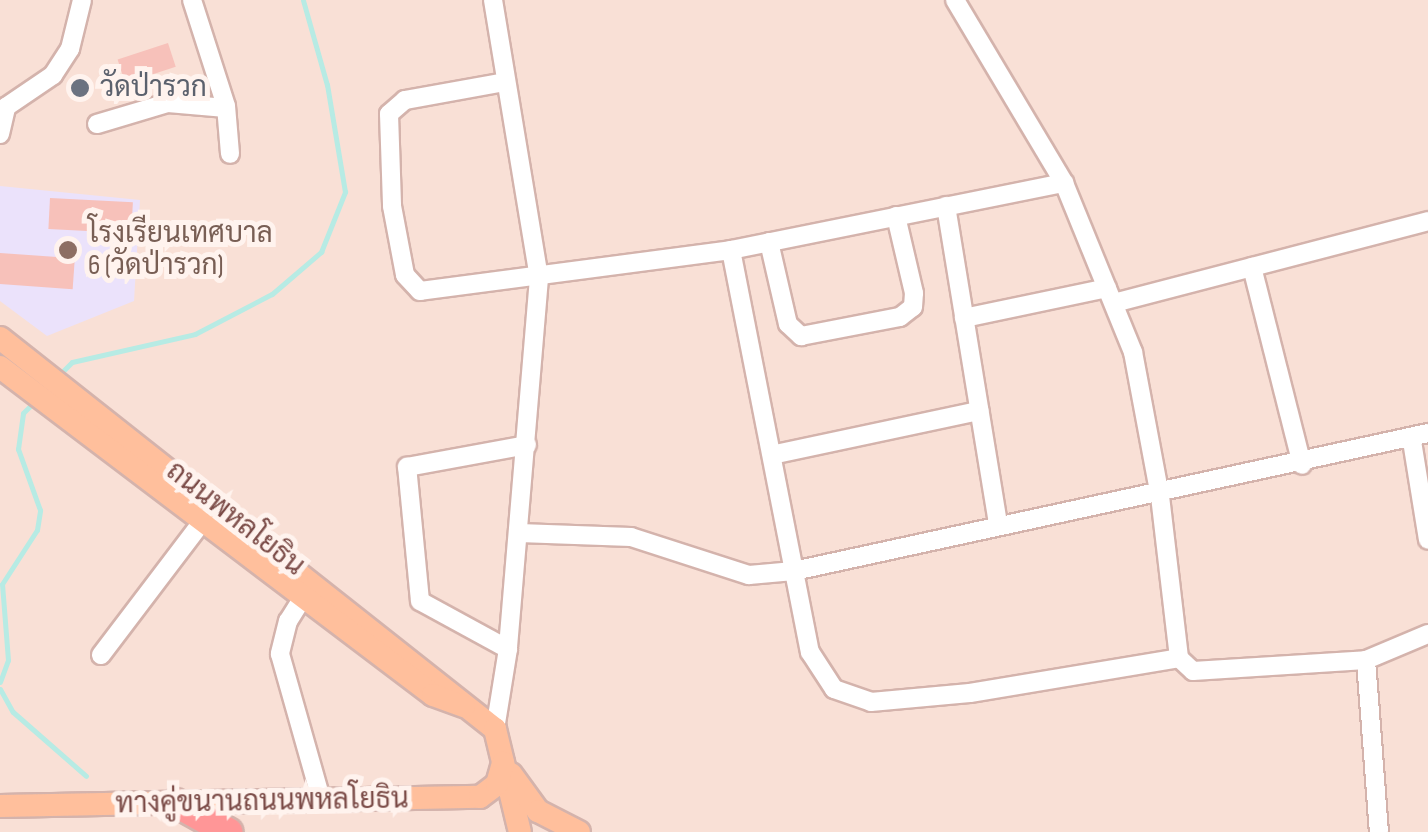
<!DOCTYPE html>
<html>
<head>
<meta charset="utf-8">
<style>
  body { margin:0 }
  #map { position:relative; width:1428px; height:832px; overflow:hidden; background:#ffeee5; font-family:"Sofia Sans Condensed",Sarabun,sans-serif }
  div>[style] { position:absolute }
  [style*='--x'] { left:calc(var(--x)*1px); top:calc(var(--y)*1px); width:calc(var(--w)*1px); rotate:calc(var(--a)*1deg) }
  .residential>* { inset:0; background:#f9e0d6; transform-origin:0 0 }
  .education>* { inset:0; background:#ebe2fb }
  .stream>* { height:5px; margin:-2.5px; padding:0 2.5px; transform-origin:2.5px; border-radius:2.5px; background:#b7ebe4 }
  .building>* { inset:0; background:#f7c1ba; transform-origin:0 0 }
  .roads { filter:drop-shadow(2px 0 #d4b3ac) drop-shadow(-2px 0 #d4b3ac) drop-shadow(0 2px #d4b3ac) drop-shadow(0 -2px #d4b3ac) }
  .minor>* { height:18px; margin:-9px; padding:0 9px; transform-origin:9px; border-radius:9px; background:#fff }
  .major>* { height:22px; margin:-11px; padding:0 11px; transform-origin:11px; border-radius:11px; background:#ffbf9c }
  .highway>* { height:28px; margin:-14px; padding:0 14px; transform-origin:14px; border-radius:14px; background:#ff9697 }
  .dots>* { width:28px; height:28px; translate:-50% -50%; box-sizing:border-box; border:5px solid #fff3ee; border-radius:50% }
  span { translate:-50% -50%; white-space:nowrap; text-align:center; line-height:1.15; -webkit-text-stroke:10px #fff3ee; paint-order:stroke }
  .worship-label { font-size:28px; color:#5b616d }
  .left { translate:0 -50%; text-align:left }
  .education-label { font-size:28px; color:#785e54 }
  .street-label { font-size:28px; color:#7b4b47 }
</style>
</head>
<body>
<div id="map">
  <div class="residential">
    <i style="left:0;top:0;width:1428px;height:832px"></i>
  </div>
  <div class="education">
    <i style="clip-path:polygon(0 186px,140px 200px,134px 301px,47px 336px,0 301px)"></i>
  </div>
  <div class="stream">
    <i style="--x:59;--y:375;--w:18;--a:-45"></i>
    <i style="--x:72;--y:362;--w:126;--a:-12.8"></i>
    <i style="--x:195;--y:334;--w:87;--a:-27.5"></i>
    <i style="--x:272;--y:294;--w:65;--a:-40.6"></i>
    <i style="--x:321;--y:252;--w:65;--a:-68.2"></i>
    <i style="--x:345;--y:192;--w:109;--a:-99.5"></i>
    <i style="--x:327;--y:85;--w:88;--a:-105.8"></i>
    <i style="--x:0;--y:682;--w:23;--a:-70"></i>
    <i style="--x:8;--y:660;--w:76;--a:-94.5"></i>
    <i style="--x:2;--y:584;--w:64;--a:-57.1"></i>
    <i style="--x:37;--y:530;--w:20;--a:-81"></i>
    <i style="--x:40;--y:510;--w:65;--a:-109.8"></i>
    <i style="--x:18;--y:449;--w:36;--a:-82"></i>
    <i style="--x:23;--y:413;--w:16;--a:-45"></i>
    <i style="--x:0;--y:689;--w:26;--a:61"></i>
    <i style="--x:13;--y:712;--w:97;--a:41.2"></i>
  </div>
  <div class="building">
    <i style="left:168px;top:43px;width:25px;height:53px;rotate:72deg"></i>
    <i style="left:50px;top:198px;width:83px;height:31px;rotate:3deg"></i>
    <i style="left:0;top:253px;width:75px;height:31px;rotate:4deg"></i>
  </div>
  <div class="roads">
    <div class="minor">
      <i style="--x:192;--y:0;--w:111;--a:72.2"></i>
      <i style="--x:226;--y:106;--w:48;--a:85.2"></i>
      <i style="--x:493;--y:0;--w:282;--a:80.6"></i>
      <i style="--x:539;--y:278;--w:372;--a:94.8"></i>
      <i style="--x:508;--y:649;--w:81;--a:99.2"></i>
      <i style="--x:955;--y:0;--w:213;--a:59.2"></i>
      <i style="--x:1064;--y:183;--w:183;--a:67.8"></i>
      <i style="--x:1133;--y:352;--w:147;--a:79.4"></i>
      <i style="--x:1160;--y:496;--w:163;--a:83.3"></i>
      <i style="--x:1179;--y:658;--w:19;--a:43"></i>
      <i style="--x:1193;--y:671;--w:173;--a:-3.6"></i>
      <i style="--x:1366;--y:660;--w:67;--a:-22.8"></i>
      <i style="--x:505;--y:82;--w:102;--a:169.8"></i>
      <i style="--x:405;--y:100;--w:21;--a:139"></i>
      <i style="--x:389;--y:114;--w:92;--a:88.1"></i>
      <i style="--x:392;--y:206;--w:70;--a:79.3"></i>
      <i style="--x:405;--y:275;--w:22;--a:47"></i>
      <i style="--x:420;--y:291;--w:314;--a:-7.5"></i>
      <i style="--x:731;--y:250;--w:340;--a:-11.4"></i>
      <i style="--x:97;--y:124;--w:74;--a:-16.5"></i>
      <i style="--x:168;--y:103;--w:58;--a:4.9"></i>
      <i style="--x:0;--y:134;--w:28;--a:-77"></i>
      <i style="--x:6;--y:107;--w:57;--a:-34.2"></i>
      <i style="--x:53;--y:75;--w:31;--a:-57"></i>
      <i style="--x:70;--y:49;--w:50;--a:-76.2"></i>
      <i style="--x:946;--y:206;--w:321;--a:80.7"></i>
      <i style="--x:769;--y:242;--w:84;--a:77"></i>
      <i style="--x:788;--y:324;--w:18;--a:43"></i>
      <i style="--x:801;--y:336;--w:101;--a:-10.9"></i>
      <i style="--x:900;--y:317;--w:16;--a:-38"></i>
      <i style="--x:913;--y:307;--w:14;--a:-86"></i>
      <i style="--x:914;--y:293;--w:79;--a:-103.2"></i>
      <i style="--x:731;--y:250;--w:410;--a:78.9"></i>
      <i style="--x:810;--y:652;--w:44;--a:57"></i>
      <i style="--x:834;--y:689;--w:39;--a:19"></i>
      <i style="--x:871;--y:702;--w:99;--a:-5.2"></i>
      <i style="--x:970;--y:693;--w:212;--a:-9.5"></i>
      <i style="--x:1252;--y:267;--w:204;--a:75.8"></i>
      <i style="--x:1114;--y:303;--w:325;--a:-14.6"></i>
      <i style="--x:964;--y:318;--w:146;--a:-11.8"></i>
      <i style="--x:1412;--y:441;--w:100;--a:80.8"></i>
      <i style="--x:776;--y:454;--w:208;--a:-12"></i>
      <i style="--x:519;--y:533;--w:112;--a:2"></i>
      <i style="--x:631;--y:537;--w:124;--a:17.9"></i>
      <i style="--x:749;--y:575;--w:45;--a:-5.1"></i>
      <i style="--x:794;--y:571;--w:649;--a:-12.28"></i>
      <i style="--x:302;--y:599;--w:26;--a:122"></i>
      <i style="--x:288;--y:621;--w:34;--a:104"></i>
      <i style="--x:280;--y:654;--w:154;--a:74.2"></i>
      <i style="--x:508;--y:649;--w:100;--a:-151.4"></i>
      <i style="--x:420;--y:601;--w:135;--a:-95.5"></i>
      <i style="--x:407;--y:467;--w:122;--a:-10.4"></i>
      <i style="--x:101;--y:655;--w:167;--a:-52.8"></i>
      <i style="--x:1366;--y:660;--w:172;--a:85.7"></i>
    </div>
    <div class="major">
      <i style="--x:0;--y:338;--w:631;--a:38.31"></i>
      <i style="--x:495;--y:729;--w:106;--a:76.4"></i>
      <i style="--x:0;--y:367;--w:543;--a:37.14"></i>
      <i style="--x:433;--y:695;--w:33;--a:20"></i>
      <i style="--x:511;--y:774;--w:46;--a:53.9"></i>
      <i style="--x:538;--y:811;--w:46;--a:27.1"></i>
      <i style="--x:0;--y:806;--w:480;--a:-1.1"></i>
      <i style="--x:480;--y:797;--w:21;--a:-37"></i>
      <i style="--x:497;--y:784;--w:22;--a:-74"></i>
    </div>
    <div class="highway">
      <i style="--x:176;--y:803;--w:60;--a:29.1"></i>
    </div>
  </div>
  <div class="dots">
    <i style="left:80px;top:88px;background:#6b7280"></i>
    <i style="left:68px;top:250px;background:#8d6e63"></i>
  </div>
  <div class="worship-label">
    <span class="left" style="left:100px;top:88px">วัดป่ารวก</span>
  </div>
  <div class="education-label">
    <span class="left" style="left:88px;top:250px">โรงเรียนเทศบาล<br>6 (วัดป่ารวก)</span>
  </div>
  <div class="street-label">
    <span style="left:235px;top:519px;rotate:38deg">ถนนพหลโยธิน</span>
    <span style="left:262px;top:802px;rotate:-1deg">ทางคู่ขนานถนนพหลโยธิน</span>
  </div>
</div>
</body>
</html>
